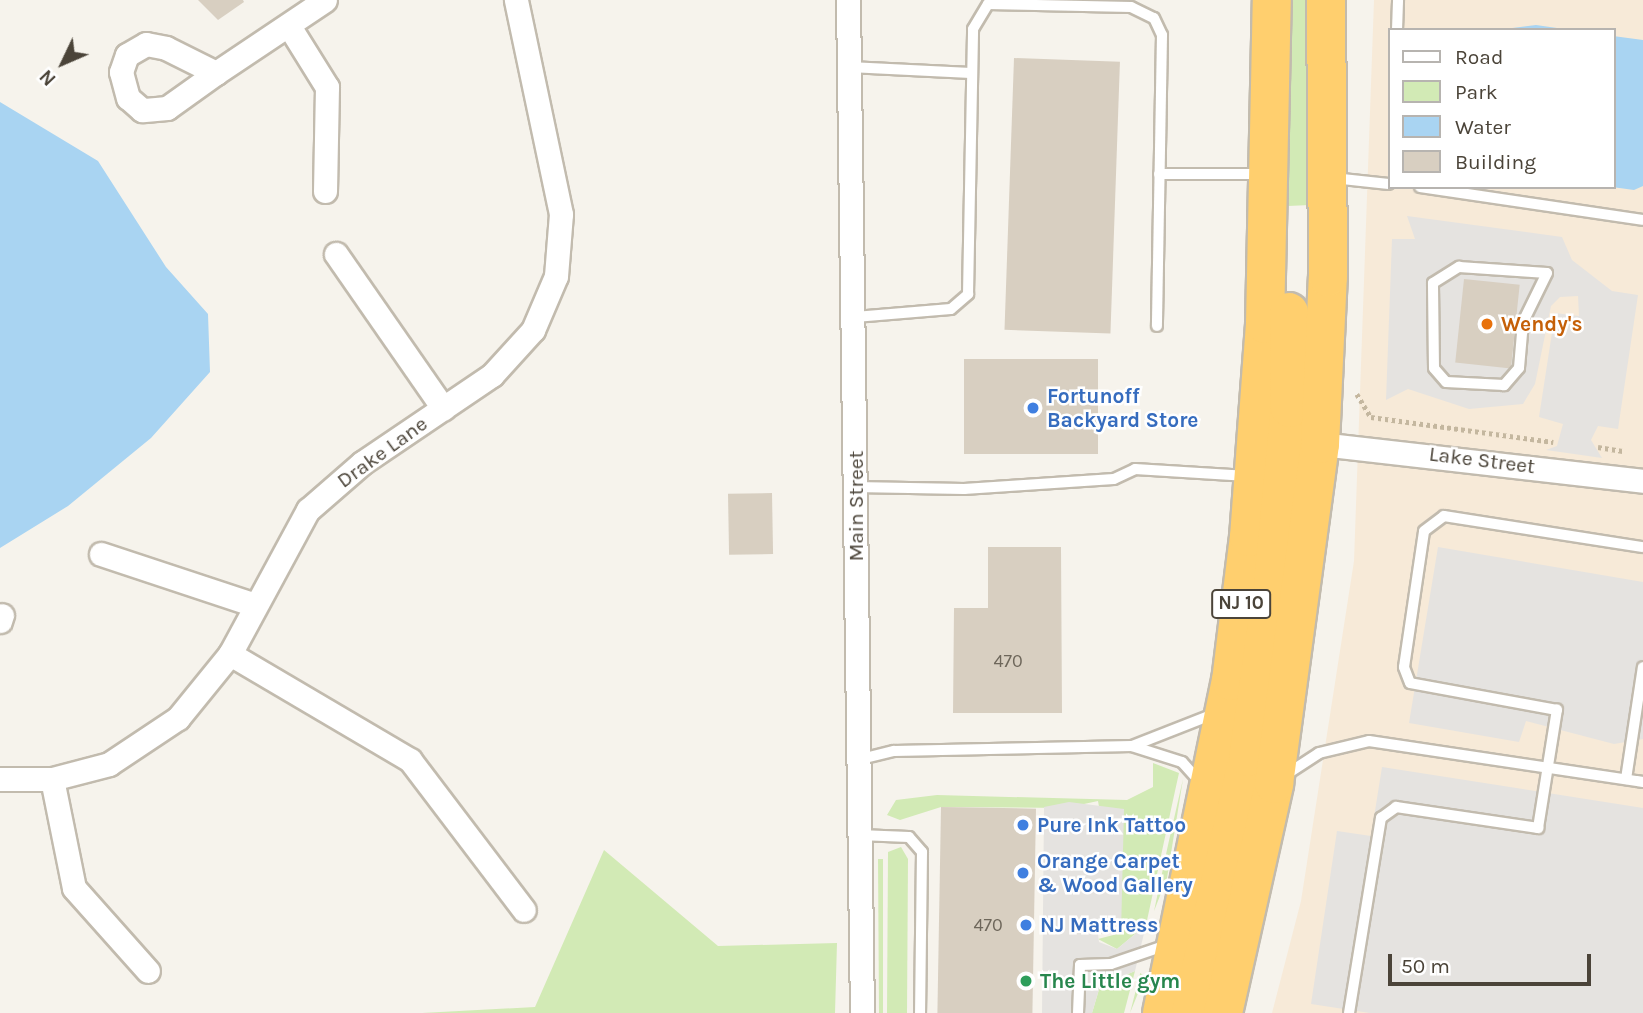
<!DOCTYPE html>
<html>
<head>
<meta charset="utf-8">
<style>
  body { margin:0 }
  #map { position:relative; width:1643px; height:1013px; overflow:hidden; background:#f6f3ec; font-family:Karla,sans-serif }
  div>[style] { position:absolute }
  [style*='--x'] { left:calc(var(--x)*1px); top:calc(var(--y)*1px); width:calc(var(--w)*1px); rotate:calc(var(--a)*1deg) }
  .commercial>* { inset:0; background:#f7ead8 }
  .green>* { inset:0; background:#d2eab5 }
  .parking>* { inset:0; background:#e5e3e0 }
  .water>* { inset:0; background:#a9d4f2 }
  .building>* { inset:0; background:#d8cfc1; transform-origin:0 0 }
  .path>* { height:4.5px; margin-top:-2.25px; transform-origin:0; background:repeating-linear-gradient(90deg,#c4b79f 0 3.5px,transparent 0 7px) }
  .roads { filter:drop-shadow(2px 0 #c2bbae) drop-shadow(-2px 0 #c2bbae) drop-shadow(0 2px #c2bbae) drop-shadow(0 -2px #c2bbae) }
  .lane>* { height:10px; margin:-5px; padding:0 5px; transform-origin:5px; border-radius:5px; background:#fff }
  .street>* { height:23px; margin:-11.5px; padding:0 11.5px; transform-origin:11.5px; border-radius:11.5px; background:#fff }
  .highway>* { height:38px; margin:-19px; padding:0 19px; transform-origin:19px; border-radius:19px; background:#ffcf6e }
  .dots>* { width:19px; height:19px; translate:-50% -50%; box-sizing:border-box; border:4px solid #fff; border-radius:50% }
  span { translate:-50% -50%; white-space:nowrap; text-align:center; line-height:1.15; -webkit-text-stroke:5px #fff; paint-order:stroke }
  .number-label { font-size:18px; color:#6e675b }
  .number-label span { -webkit-text-stroke-width:0 }
  .shield-label span { padding:2px 5px; background:#fff; border:2px solid; border-radius:5px; -webkit-text-stroke-width:0 }
  .shield-label { font-size:19px; color:#4b4439; font-weight:700 }
  .food-label { font-size:21px; color:#c56008; font-weight:700 }
  .left { translate:0 -50%; text-align:left }
  .shop-label { font-size:21px; color:#366cbe; font-weight:700 }
  .street-label { font-size:21px; color:#4b4439 }
  .leisure-label { font-size:21px; color:#27864d; font-weight:700 }
  .legend { position:absolute; left:1388px; top:28px; width:228px; height:161px; box-sizing:border-box; background:#fff; border:2px solid #b7b4b0; margin:0; padding:9px 12px; list-style:none; font-size:21px; color:#4b4439 }
  .legend li { display:flex; align-items:center; gap:14px; height:35px }
  .legend b { width:35px; border:2px solid #b7b4b0 }
  .north { position:absolute; left:28px; top:28px; width:70px; height:70px; -webkit-text-stroke:5px #fff; paint-order:stroke; rotate:226deg; font-size:19px; font-weight:700; line-height:28px; text-align:center; color:#4b4439 }
  .north::after { content:''; display:block; margin:auto; width:24px; height:32px; background:#4b4439; clip-path:polygon(50% 0,100% 100%,50% 72%,0 100%) }
  .scale { position:absolute; left:1388px; top:954px; width:203px; height:32px; box-sizing:border-box; border:4px solid #4b4439; border-top:0; padding-left:9px; font-size:21px; line-height:24px; white-space:nowrap; color:#4b4439; -webkit-text-stroke:5px #fff; paint-order:stroke }
</style>
</head>
<body>
<div id="map">
  <div class="commercial">
    <i style="clip-path:polygon(evenodd,1374px 0,1643px 0,1643px 1013px,1272px 1013px,1301px 901px,1354px 561px,1374px 0,1389px 30px,1613px 30px,1613px 187px,1389px 187px,1389px 30px)"></i>
  </div>
  <div class="green">
    <i style="clip-path:polygon(1289px 0,1308px 0,1310px 205px,1288px 206px)"></i>
    <i style="clip-path:polygon(1153px 763px,1179px 773px,1175px 791px,1146px 925px,1117px 949px,1098px 939px,1121px 933px,1098px 801px,1065px 808px,941px 807px,900px 820px,887px 815px,896px 800px,937px 795px,1127px 800px,1153px 787px)"></i>
    <i style="clip-path:polygon(1183px 779px,1167px 878px,1154px 911px,1168px 845px)"></i>
    <i style="clip-path:polygon(901px 847px,908px 859px,907px 1013px,887px 1013px,888px 852px)"></i>
    <i style="clip-path:polygon(604px 850px,718px 946px,837px 943px,835px 1013px,422px 1013px,535px 1007px)"></i>
    <i style="clip-path:polygon(878px 859px,883px 859px,883px 1013px,879px 1013px)"></i>
    <i style="clip-path:polygon(1135px 971px,1124px 1013px,1092px 1013px,1100px 986px)"></i>
    <i style="clip-path:polygon(1140px 973px,1145px 976px,1130px 1013px,1140px 974px)"></i>
  </div>
  <div class="parking">
    <i style="clip-path:polygon(1407px 216px,1562px 237px,1572px 260px,1612px 291px,1638px 295px,1618px 429px,1598px 426px,1591px 440px,1602px 458px,1546px 450px,1557px 446px,1563px 424px,1539px 417px,1555px 313px,1579px 316px,1578px 296px,1560px 297px,1551px 306px,1535px 384px,1523px 404px,1469px 409px,1408px 389px,1386px 400px,1392px 239px,1415px 239px)"></i>
    <i style="clip-path:polygon(1438px 547px,1643px 582px,1643px 739px,1614px 744px,1526px 721px,1519px 742px,1409px 723px)"></i>
    <i style="clip-path:polygon(1382px 767px,1643px 808px,1643px 1013px,1370px 1013px,1311px 1004px,1337px 831px,1371px 836px)"></i>
    <i style="clip-path:polygon(1069px 802px,1124px 809px,1121px 933px,1098px 934px,1099px 942px,1117px 949px,1146px 925px,1135px 971px,1100px 986px,1092px 1013px,1042px 1013px,1044px 807px)"></i>
  </div>
  <div class="water">
    <i style="clip-path:polygon(1536px 25px,1571px 30px,1497px 30px)"></i>
    <i style="clip-path:polygon(1613px 36px,1643px 40px,1643px 186px,1634px 190px,1612px 187px)"></i>
    <i style="clip-path:polygon(0 102px,98px 161px,166px 267px,208px 314px,210px 372px,151px 438px,68px 506px,0 548px)"></i>
  </div>
  <div class="building">
    <i style="clip-path:polygon(198px 0,243px 0,244px 2px,218px 20px)"></i>
    <i style="left:1014px;top:58px;width:106px;height:272px;rotate:2deg"></i>
    <i style="left:1464px;top:279px;width:56px;height:84px;rotate:6deg"></i>
    <i style="left:964px;top:359px;width:134px;height:95px"></i>
    <i style="left:772px;top:493px;width:61px;height:44px;rotate:89deg"></i>
    <i style="clip-path:polygon(988px 547px,1061px 547px,1062px 713px,953px 713px,954px 608px,988px 608px)"></i>
    <i style="left:941px;top:807px;width:95px;height:206px;rotate:1deg"></i>
  </div>
  <div class="path">
    <i style="--x:1357;--y:394;--w:27;--a:59"></i>
    <i style="--x:1371;--y:417;--w:184;--a:7.8"></i>
    <i style="--x:1598;--y:447;--w:25;--a:9"></i>
  </div>
  <div class="roads">
    <div class="lane">
      <i style="--x:1397;--y:30;--w:30;--a:-88"></i>
      <i style="--x:849;--y:67;--w:122;--a:2.8"></i>
      <i style="--x:1159;--y:174;--w:104;--a:0"></i>
      <i style="--x:1333;--y:178;--w:56;--a:6.1"></i>
      <i style="--x:1420;--y:187;--w:225;--a:8.4"></i>
      <i style="--x:1459;--y:267;--w:88;--a:3.9"></i>
      <i style="--x:1547;--y:273;--w:55;--a:116.1"></i>
      <i style="--x:1523;--y:322;--w:46;--a:95"></i>
      <i style="--x:1519;--y:368;--w:23;--a:131"></i>
      <i style="--x:1504;--y:385;--w:58;--a:-177"></i>
      <i style="--x:1446;--y:382;--w:18;--a:-131"></i>
      <i style="--x:1434;--y:368;--w:85;--a:-90.7"></i>
      <i style="--x:1433;--y:283;--w:31;--a:-32"></i>
      <i style="--x:855;--y:317;--w:96;--a:-4.8"></i>
      <i style="--x:951;--y:309;--w:23;--a:-41"></i>
      <i style="--x:968;--y:294;--w:265;--a:-88.9"></i>
      <i style="--x:973;--y:29;--w:29;--a:-59"></i>
      <i style="--x:988;--y:4;--w:143;--a:1.2"></i>
      <i style="--x:1131;--y:7;--w:25;--a:26"></i>
      <i style="--x:1154;--y:18;--w:19;--a:65"></i>
      <i style="--x:1162;--y:35;--w:291;--a:91"></i>
      <i style="--x:855;--y:487;--w:109;--a:1.1"></i>
      <i style="--x:964;--y:489;--w:150;--a:-3.8"></i>
      <i style="--x:1114;--y:479;--w:23;--a:-25"></i>
      <i style="--x:1135;--y:469;--w:113;--a:3.5"></i>
      <i style="--x:857;--y:760;--w:38;--a:-14"></i>
      <i style="--x:894;--y:751;--w:238;--a:-1.2"></i>
      <i style="--x:1287;--y:774;--w:38;--a:-33"></i>
      <i style="--x:1319;--y:753;--w:51;--a:-13.5"></i>
      <i style="--x:1369;--y:741;--w:277;--a:8.5"></i>
      <i style="--x:1626;--y:779;--w:113;--a:-81.4"></i>
      <i style="--x:1200;--y:782;--w:27;--a:-132"></i>
      <i style="--x:1182;--y:762;--w:52;--a:-162.3"></i>
      <i style="--x:1132;--y:746;--w:90;--a:-21.4"></i>
      <i style="--x:859;--y:835;--w:50;--a:2.3"></i>
      <i style="--x:909;--y:837;--w:20;--a:49"></i>
      <i style="--x:922;--y:852;--w:161;--a:90.7"></i>
      <i style="--x:1078;--y:1013;--w:48;--a:-87.6"></i>
      <i style="--x:1080;--y:965;--w:31;--a:-2"></i>
      <i style="--x:1111;--y:964;--w:59;--a:-18.7"></i>
      <i style="--x:1349;--y:1013;--w:198;--a:-80.7"></i>
      <i style="--x:1381;--y:818;--w:19;--a:-36"></i>
      <i style="--x:1396;--y:807;--w:144;--a:8.4"></i>
      <i style="--x:1538;--y:828;--w:120;--a:-80.9"></i>
      <i style="--x:1557;--y:710;--w:149;--a:-169.6"></i>
      <i style="--x:1410;--y:683;--w:17;--a:-111"></i>
      <i style="--x:1404;--y:667;--w:137;--a:-81.6"></i>
      <i style="--x:1424;--y:531;--w:25;--a:-37"></i>
      <i style="--x:1444;--y:516;--w:201;--a:8.9"></i>
    </div>
    <div class="street">
      <i style="--x:848;--y:0;--w:1013;--a:89.21"></i>
      <i style="--x:289;--y:26;--w:72;--a:58.1"></i>
      <i style="--x:327;--y:87;--w:104;--a:91.1"></i>
      <i style="--x:146;--y:44;--w:20;--a:11"></i>
      <i style="--x:166;--y:48;--w:56;--a:26.6"></i>
      <i style="--x:216;--y:73;--w:60;--a:144.5"></i>
      <i style="--x:167;--y:108;--w:25;--a:175"></i>
      <i style="--x:142;--y:110;--w:18;--a:-139"></i>
      <i style="--x:128;--y:98;--w:27;--a:-105"></i>
      <i style="--x:121;--y:72;--w:18;--a:-71"></i>
      <i style="--x:127;--y:55;--w:22;--a:-30"></i>
      <i style="--x:216;--y:73;--w:131;--a:-33.8"></i>
      <i style="--x:336;--y:254;--w:188;--a:55.2"></i>
      <i style="--x:1320;--y:444;--w:325;--a:6.5"></i>
      <i style="--x:101;--y:554;--w:162;--a:18.3"></i>
      <i style="--x:0;--y:621;--w:6;--a:-72"></i>
      <i style="--x:230;--y:654;--w:209;--a:30.5"></i>
      <i style="--x:410;--y:760;--w:188;--a:52.8"></i>
      <i style="--x:0;--y:779;--w:52;--a:0"></i>
      <i style="--x:52;--y:779;--w:59;--a:-14.7"></i>
      <i style="--x:109;--y:764;--w:83;--a:-33.7"></i>
      <i style="--x:178;--y:718;--w:82;--a:-50.9"></i>
      <i style="--x:230;--y:654;--w:164;--a:-61.6"></i>
      <i style="--x:308;--y:510;--w:72;--a:-41"></i>
      <i style="--x:362;--y:463;--w:157;--a:-34.1"></i>
      <i style="--x:492;--y:375;--w:61;--a:-47.7"></i>
      <i style="--x:533;--y:330;--w:59;--a:-66.9"></i>
      <i style="--x:556;--y:276;--w:62;--a:-85.4"></i>
      <i style="--x:561;--y:214;--w:219;--a:-101.9"></i>
      <i style="--x:52;--y:779;--w:111;--a:78.6"></i>
      <i style="--x:74;--y:888;--w:111;--a:48.3"></i>
    </div>
    <div class="highway">
      <i style="--x:1162;--y:1013;--w:339;--a:-78.3"></i>
      <i style="--x:1231;--y:681;--w:145;--a:-82.9"></i>
      <i style="--x:1249;--y:537;--w:214;--a:-85.7"></i>
      <i style="--x:1265;--y:324;--w:324;--a:-88.8"></i>
      <i style="--x:1191;--y:1013;--w:262;--a:-77.4"></i>
      <i style="--x:1248;--y:757;--w:176;--a:-81.8"></i>
      <i style="--x:1273;--y:583;--w:176;--a:-84.5"></i>
      <i style="--x:1290;--y:408;--w:96;--a:-90.6"></i>
      <i style="--x:1223;--y:1013;--w:235;--a:-77.4"></i>
      <i style="--x:1274;--y:784;--w:343;--a:-82.3"></i>
      <i style="--x:1320;--y:444;--w:167;--a:-87.3"></i>
      <i style="--x:1328;--y:277;--w:277;--a:-90.4"></i>
    </div>
  </div>
  <div class="dots">
    <i style="left:1487px;top:324px;background:#e8710a"></i>
    <i style="left:1033px;top:408px;background:#3f7fe0"></i>
    <i style="left:1023px;top:825px;background:#3f7fe0"></i>
    <i style="left:1023px;top:873px;background:#3f7fe0"></i>
    <i style="left:1026px;top:925px;background:#3f7fe0"></i>
    <i style="left:1026px;top:981px;background:#2e9e5b"></i>
  </div>
  <div class="number-label">
    <span style="left:1008px;top:661px">470</span>
    <span style="left:988px;top:925px">470</span>
  </div>
  <div class="shield-label">
    <span style="left:1241px;top:604px">NJ 10</span>
  </div>
  <div class="food-label">
    <span class="left" style="left:1501px;top:324px">Wendy's</span>
  </div>
  <div class="shop-label">
    <span class="left" style="left:1047px;top:408px">Fortunoff<br>Backyard Store</span>
    <span class="left" style="left:1037px;top:825px">Pure Ink Tattoo</span>
    <span class="left" style="left:1037px;top:873px">Orange Carpet<br>&amp; Wood Gallery</span>
    <span class="left" style="left:1040px;top:925px">NJ Mattress</span>
  </div>
  <div class="street-label">
    <span style="left:382px;top:452px;rotate:-36deg">Drake Lane</span>
    <span style="left:1482px;top:460px;rotate:7deg">Lake Street</span>
    <span style="left:856px;top:506px;rotate:-90deg">Main Street</span>
  </div>
  <div class="leisure-label">
    <span class="left" style="left:1040px;top:981px">The Little gym</span>
  </div>
  <ul class="legend">
  <li><b style="height:9px;background:#fff"></b>Road</li>
  <li><b style="height:19px;background:#d2eab5"></b>Park</li>
  <li><b style="height:19px;background:#a9d4f2"></b>Water</li>
  <li><b style="height:19px;background:#d8cfc1"></b>Building</li>
  </ul>
  <div class="north">N</div>
  <div class="scale">50 m</div>
</div>
</body>
</html>
